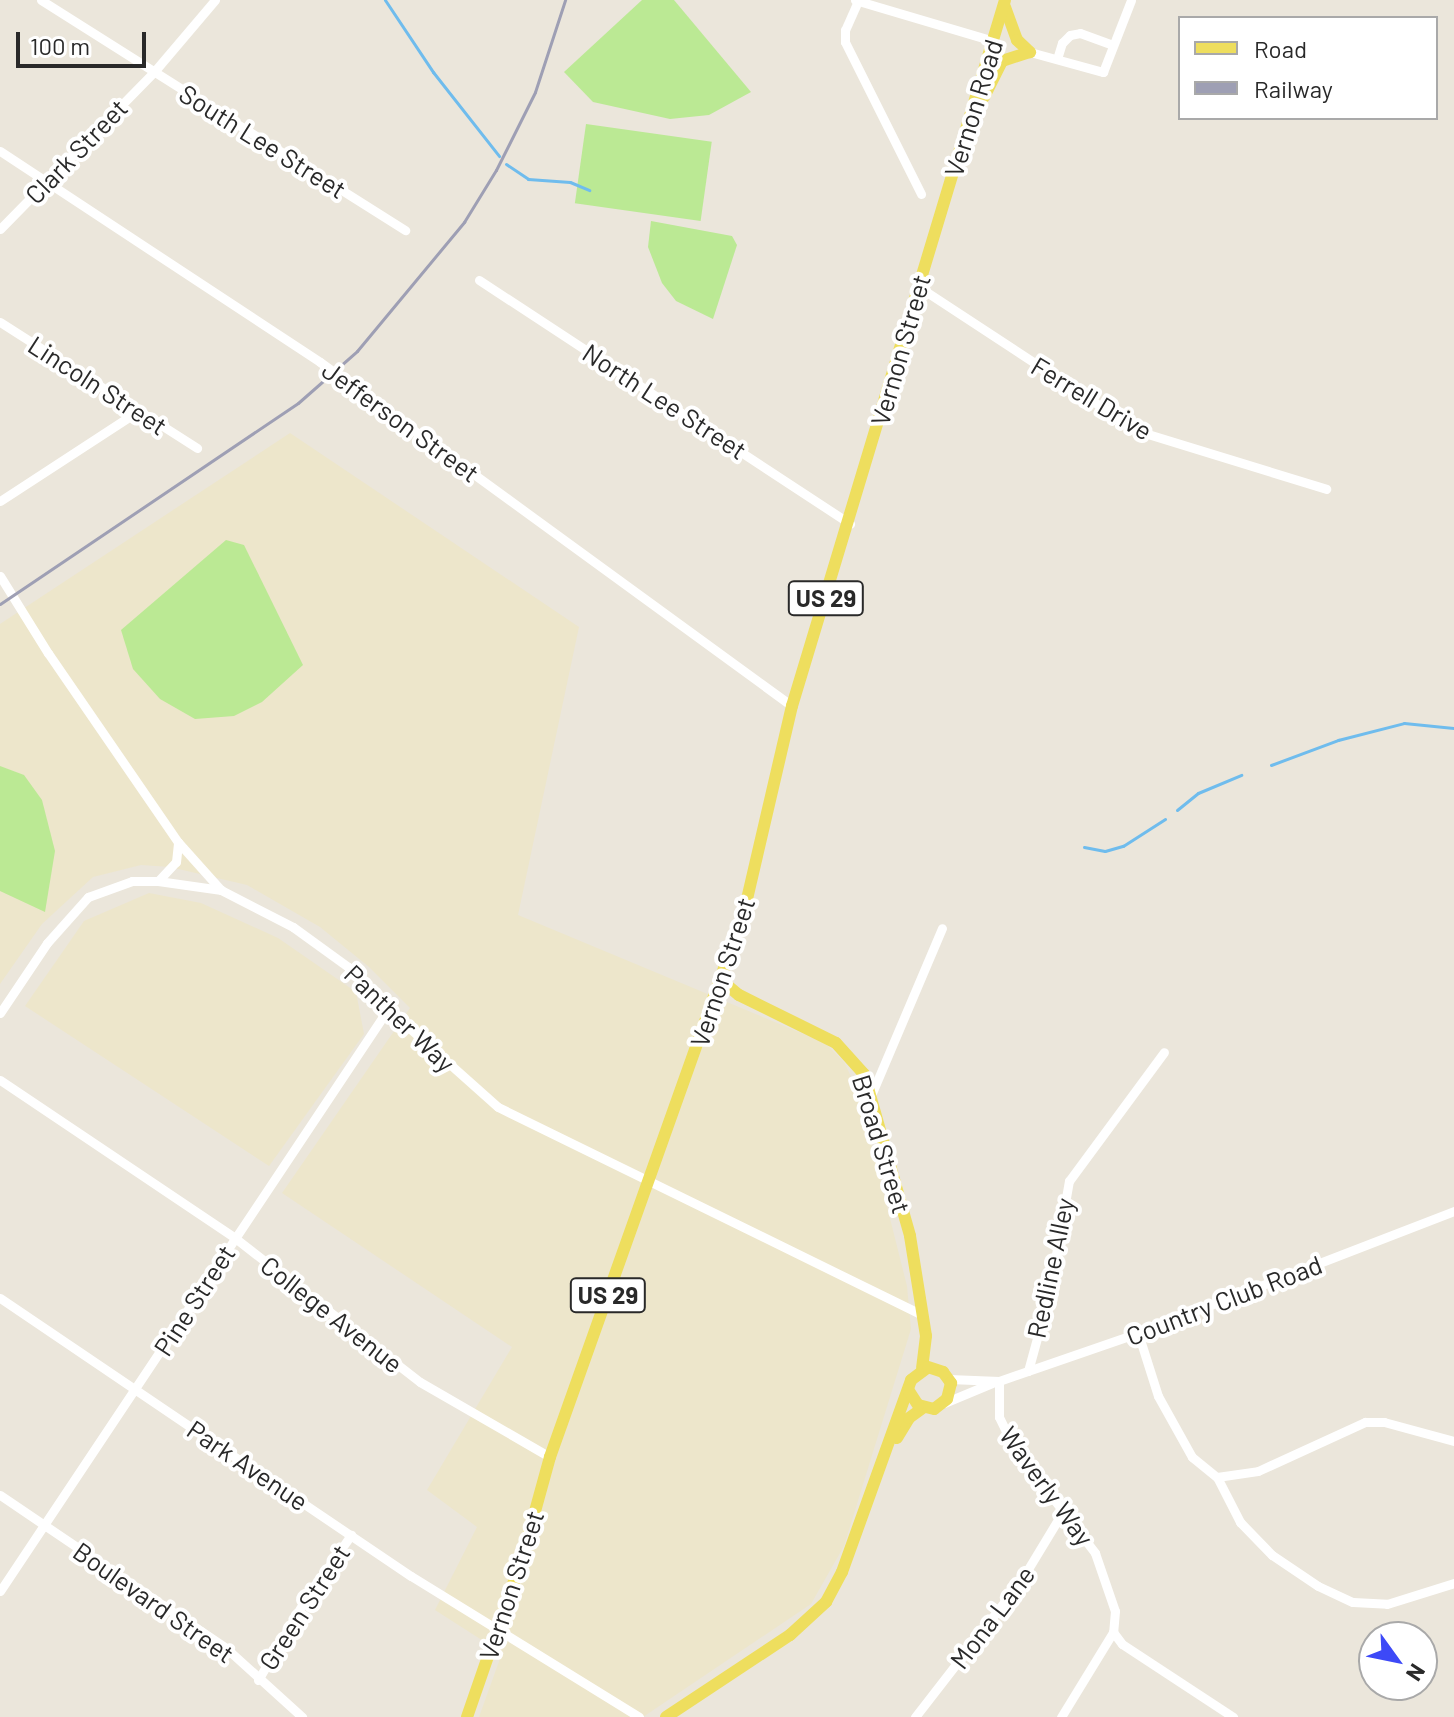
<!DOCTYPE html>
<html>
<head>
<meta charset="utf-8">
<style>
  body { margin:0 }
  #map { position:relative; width:1454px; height:1717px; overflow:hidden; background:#ebe6db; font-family:Barlow,sans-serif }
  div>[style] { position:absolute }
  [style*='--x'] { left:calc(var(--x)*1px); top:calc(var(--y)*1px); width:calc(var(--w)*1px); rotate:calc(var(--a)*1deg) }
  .education>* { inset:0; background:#ede6cb }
  .pitch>* { inset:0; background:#bbe994; transform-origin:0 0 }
  .stream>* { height:3px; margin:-1.5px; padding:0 1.5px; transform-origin:1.5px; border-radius:1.5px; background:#6fbced }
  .minor>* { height:9px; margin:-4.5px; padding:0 4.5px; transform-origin:4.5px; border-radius:4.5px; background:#fff }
  .major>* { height:12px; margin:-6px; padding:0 6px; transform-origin:6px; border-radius:6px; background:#eede5e }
  .rail>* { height:3px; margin:-1.5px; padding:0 1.5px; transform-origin:1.5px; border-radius:1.5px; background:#9e9fb4 }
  span { translate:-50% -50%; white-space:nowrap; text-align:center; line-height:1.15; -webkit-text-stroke:8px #fff; paint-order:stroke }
  .shield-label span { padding:2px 6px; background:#fff; border:2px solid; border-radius:6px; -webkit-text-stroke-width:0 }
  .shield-label { font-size:24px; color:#292929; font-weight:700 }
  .street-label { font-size:26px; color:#292929 }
  .legend { position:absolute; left:1178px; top:16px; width:260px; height:104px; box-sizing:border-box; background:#fff; border:2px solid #a9a9a9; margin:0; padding:10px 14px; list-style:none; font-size:24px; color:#292929 }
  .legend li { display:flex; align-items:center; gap:16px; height:40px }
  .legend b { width:40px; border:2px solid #a9a9a9 }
  .north { position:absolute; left:1358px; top:1621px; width:80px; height:80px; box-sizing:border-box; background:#fff; border:2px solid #a9a9a9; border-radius:50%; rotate:123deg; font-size:22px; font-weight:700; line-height:32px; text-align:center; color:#292929 }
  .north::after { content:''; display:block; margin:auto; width:28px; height:36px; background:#3d49f7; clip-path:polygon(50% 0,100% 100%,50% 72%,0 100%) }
  .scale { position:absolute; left:16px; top:32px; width:130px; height:36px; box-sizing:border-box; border:4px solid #292929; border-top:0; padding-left:10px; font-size:24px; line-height:28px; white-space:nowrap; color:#292929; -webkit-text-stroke:6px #fff; paint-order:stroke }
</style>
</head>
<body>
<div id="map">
  <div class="education">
    <i style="clip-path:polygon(290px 433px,579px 627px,518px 915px,825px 1043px,844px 1062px,858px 1091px,907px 1286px,911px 1329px,844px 1546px,811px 1604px,643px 1717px,479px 1717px,502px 1653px,435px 1610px,477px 1527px,427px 1490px,512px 1347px,282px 1193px,410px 1008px,369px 967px,320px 927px,247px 885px,170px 867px,141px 865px,93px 877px,42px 924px,0 984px,0 624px)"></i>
    <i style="clip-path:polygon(149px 893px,201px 903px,278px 938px,356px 992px,364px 1034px,269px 1166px,25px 1006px,84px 921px)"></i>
  </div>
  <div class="pitch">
    <i style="clip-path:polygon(642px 0,674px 0,751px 92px,709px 115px,670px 119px,593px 102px,564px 72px)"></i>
    <i style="left:586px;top:124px;width:127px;height:80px;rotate:8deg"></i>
    <i style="clip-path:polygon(651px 221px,732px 236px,737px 245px,713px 319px,676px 301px,662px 283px,648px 247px)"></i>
    <i style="clip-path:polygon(226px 540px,244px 545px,303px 665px,262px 702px,234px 716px,195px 719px,160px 699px,133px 669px,121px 630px)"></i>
    <i style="clip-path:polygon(0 766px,24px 775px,42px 800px,55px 851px,45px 912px,0 891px)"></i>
  </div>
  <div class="stream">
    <i style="--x:385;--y:0;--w:87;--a:56.3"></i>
    <i style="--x:433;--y:72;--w:107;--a:51.8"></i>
    <i style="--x:506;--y:164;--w:27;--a:34"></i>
    <i style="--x:528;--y:179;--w:42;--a:4.1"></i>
    <i style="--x:570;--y:182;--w:21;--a:23"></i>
    <i style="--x:1271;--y:765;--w:72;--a:-20.5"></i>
    <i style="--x:1338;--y:740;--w:68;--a:-14.4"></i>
    <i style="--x:1404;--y:723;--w:50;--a:5.7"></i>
    <i style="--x:1177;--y:810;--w:27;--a:-39"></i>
    <i style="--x:1198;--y:793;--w:47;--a:-22.7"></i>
    <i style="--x:1084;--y:847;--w:21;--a:11"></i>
    <i style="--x:1105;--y:851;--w:19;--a:-16"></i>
    <i style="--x:1123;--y:846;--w:50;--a:-32.7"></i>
  </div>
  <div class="minor">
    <i style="--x:41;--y:0;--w:431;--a:32.3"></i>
    <i style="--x:855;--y:0;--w:144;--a:16.5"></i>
    <i style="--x:858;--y:1;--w:32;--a:114"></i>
    <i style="--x:845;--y:30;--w:12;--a:90"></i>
    <i style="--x:845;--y:42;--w:170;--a:63.4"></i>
    <i style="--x:1030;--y:52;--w:76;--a:15.3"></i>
    <i style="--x:1103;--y:72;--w:77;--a:-68.7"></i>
    <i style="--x:1057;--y:59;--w:17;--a:-73"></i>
    <i style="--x:1062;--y:43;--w:11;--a:-45"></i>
    <i style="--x:1070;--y:35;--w:10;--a:-11"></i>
    <i style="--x:1080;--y:33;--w:35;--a:20"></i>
    <i style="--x:0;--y:151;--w:383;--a:33.4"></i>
    <i style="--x:320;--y:362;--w:584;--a:36.09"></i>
    <i style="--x:0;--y:229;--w:219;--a:-45.6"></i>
    <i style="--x:153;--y:73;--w:96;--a:-49.7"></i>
    <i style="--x:479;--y:280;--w:444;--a:33.3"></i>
    <i style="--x:919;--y:287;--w:262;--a:33.3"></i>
    <i style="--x:1138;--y:431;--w:197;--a:17.1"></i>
    <i style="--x:0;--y:322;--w:234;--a:32.6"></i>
    <i style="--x:0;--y:501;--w:165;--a:-33.1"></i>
    <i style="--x:0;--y:576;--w:91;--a:58.1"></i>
    <i style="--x:48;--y:653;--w:229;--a:55.5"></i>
    <i style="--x:178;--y:842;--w:64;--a:48.1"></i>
    <i style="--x:221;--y:890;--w:81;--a:27.2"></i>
    <i style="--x:293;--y:927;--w:68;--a:36"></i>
    <i style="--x:348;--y:967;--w:58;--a:46.4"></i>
    <i style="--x:388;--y:1009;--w:147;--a:41.7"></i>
    <i style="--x:498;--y:1107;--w:473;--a:26.1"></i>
    <i style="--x:158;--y:881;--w:26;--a:-47"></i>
    <i style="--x:176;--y:862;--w:20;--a:-84"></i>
    <i style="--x:0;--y:1013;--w:84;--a:-56.1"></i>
    <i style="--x:47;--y:943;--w:62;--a:-48.3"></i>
    <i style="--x:88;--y:897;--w:47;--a:-20"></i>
    <i style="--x:132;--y:881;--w:26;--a:0"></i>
    <i style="--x:158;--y:881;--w:64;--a:8.1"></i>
    <i style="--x:0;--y:1080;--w:283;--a:33.9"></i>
    <i style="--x:235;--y:1238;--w:234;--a:37.9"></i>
    <i style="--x:420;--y:1382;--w:150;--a:30"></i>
    <i style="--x:872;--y:1093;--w:179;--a:-67"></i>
    <i style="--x:0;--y:1298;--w:496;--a:34.1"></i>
    <i style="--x:411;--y:1576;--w:268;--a:31.7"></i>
    <i style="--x:1138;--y:1333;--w:66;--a:72.4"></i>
    <i style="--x:1158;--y:1396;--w:70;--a:60.9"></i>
    <i style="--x:1192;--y:1457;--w:32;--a:39"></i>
    <i style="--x:1217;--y:1477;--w:41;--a:-8.3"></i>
    <i style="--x:1258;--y:1471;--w:118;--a:-24.6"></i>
    <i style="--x:1365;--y:1422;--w:19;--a:0"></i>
    <i style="--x:1384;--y:1422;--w:73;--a:15.2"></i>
    <i style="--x:1028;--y:1371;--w:80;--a:-74.7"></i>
    <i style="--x:1049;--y:1294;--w:115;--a:-80"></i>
    <i style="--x:1069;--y:1181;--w:160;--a:-53.6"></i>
    <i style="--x:949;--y:1379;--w:50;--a:2.3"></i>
    <i style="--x:999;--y:1381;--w:147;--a:-19.1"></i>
    <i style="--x:1138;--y:1333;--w:339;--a:-21.1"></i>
    <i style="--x:999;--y:1381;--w:36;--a:90"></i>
    <i style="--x:999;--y:1417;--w:32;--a:64"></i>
    <i style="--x:1013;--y:1446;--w:135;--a:52.5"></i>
    <i style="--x:1095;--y:1553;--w:61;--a:71"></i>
    <i style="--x:1115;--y:1611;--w:21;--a:95"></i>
    <i style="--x:1113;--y:1632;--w:15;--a:53"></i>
    <i style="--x:1122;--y:1644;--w:133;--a:33.3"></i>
    <i style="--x:944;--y:1403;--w:52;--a:-22.6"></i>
    <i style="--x:1217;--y:1477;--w:51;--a:62.9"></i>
    <i style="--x:1240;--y:1522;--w:46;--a:45.9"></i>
    <i style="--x:1272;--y:1555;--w:55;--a:34"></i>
    <i style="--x:1318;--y:1586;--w:38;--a:25"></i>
    <i style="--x:1353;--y:1602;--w:34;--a:3"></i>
    <i style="--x:1387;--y:1604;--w:70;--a:-17.4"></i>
    <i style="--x:0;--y:1495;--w:273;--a:34.1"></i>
    <i style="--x:226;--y:1648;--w:103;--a:42.2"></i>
    <i style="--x:0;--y:1591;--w:699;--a:-56.31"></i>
    <i style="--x:258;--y:1680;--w:93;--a:-59.6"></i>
    <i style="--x:305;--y:1600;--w:80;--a:-54.7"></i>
    <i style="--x:915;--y:1717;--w:175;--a:-52.2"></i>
    <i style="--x:1022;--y:1579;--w:77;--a:-58.8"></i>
    <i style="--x:1061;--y:1717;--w:100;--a:-58.5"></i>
  </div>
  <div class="major">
    <i style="--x:1005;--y:7;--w:35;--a:70"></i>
    <i style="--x:1017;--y:40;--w:18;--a:43"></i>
    <i style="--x:984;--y:97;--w:40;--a:-63.4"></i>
    <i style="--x:1002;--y:61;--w:29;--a:-18"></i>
    <i style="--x:721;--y:980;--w:23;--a:40"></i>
    <i style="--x:739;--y:995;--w:108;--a:26.3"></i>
    <i style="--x:836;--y:1043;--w:42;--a:47.9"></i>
    <i style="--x:864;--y:1074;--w:168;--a:74.1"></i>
    <i style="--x:910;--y:1236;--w:101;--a:80.9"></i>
    <i style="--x:926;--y:1336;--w:32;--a:97"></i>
    <i style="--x:897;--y:1438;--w:23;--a:-59"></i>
    <i style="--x:909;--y:1418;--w:17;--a:-36"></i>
    <i style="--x:467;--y:1717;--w:171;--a:-70.9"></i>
    <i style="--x:523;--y:1555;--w:102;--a:-74.6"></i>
    <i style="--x:550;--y:1457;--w:578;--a:-70.41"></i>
    <i style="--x:744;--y:912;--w:212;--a:-76.9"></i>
    <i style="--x:792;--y:706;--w:737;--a:-73.21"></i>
    <i style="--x:666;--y:1717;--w:149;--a:-33.5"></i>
    <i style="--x:790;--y:1635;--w:49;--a:-42.5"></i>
    <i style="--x:826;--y:1602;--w:34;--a:-62"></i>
    <i style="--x:842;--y:1572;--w:204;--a:-70.2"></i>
    <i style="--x:911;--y:1380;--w:21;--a:-37"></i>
    <i style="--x:928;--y:1367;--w:16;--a:18"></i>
    <i style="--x:943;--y:1372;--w:14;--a:54"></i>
    <i style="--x:951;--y:1383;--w:16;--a:104"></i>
    <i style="--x:947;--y:1399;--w:16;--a:142"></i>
    <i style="--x:934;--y:1409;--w:16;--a:-166"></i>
    <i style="--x:918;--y:1405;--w:17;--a:-123"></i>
  </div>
  <div class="rail">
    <i style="--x:0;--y:604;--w:359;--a:-34"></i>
    <i style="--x:298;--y:403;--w:79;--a:-41.4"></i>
    <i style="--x:357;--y:351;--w:168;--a:-50.3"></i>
    <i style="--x:464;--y:222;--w:61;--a:-58.4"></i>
    <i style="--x:496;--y:170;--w:87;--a:-63.4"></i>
    <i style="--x:535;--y:92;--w:97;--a:-71.9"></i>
  </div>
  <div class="shield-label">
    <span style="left:826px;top:598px">US 29</span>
    <span style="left:608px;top:1295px">US 29</span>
  </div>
  <div class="street-label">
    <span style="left:973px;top:108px;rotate:-73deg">Vernon Road</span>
    <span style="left:263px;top:141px;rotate:32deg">South Lee Street</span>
    <span style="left:76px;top:151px;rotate:-46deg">Clark Street</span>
    <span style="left:900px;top:350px;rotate:-74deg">Vernon Street</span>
    <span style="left:98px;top:385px;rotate:33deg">Lincoln Street</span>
    <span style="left:1092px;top:398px;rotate:31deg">Ferrell Drive</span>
    <span style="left:665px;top:401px;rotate:33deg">North Lee Street</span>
    <span style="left:401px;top:421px;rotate:36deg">Jefferson Street</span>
    <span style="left:722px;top:972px;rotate:-72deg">Vernon Street</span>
    <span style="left:400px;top:1018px;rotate:44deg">Panther Way</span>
    <span style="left:882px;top:1144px;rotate:73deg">Broad Street</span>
    <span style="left:1050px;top:1268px;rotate:-78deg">Redline Alley</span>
    <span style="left:194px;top:1300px;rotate:-57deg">Pine Street</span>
    <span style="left:1224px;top:1300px;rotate:-21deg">Country Club Road</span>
    <span style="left:332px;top:1314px;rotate:38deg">College Avenue</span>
    <span style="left:248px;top:1465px;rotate:34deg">Park Avenue</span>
    <span style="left:1047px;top:1486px;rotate:54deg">Waverly Way</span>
    <span style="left:511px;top:1585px;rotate:-72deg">Vernon Street</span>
    <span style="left:154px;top:1602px;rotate:35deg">Boulevard Street</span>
    <span style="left:304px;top:1607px;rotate:-57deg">Green Street</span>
    <span style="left:992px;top:1617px;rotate:-53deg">Mona Lane</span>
  </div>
  <ul class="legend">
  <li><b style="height:10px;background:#eede5e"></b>Road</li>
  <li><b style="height:10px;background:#9e9fb4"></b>Railway</li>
  </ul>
  <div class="north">N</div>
  <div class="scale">100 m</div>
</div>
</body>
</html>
